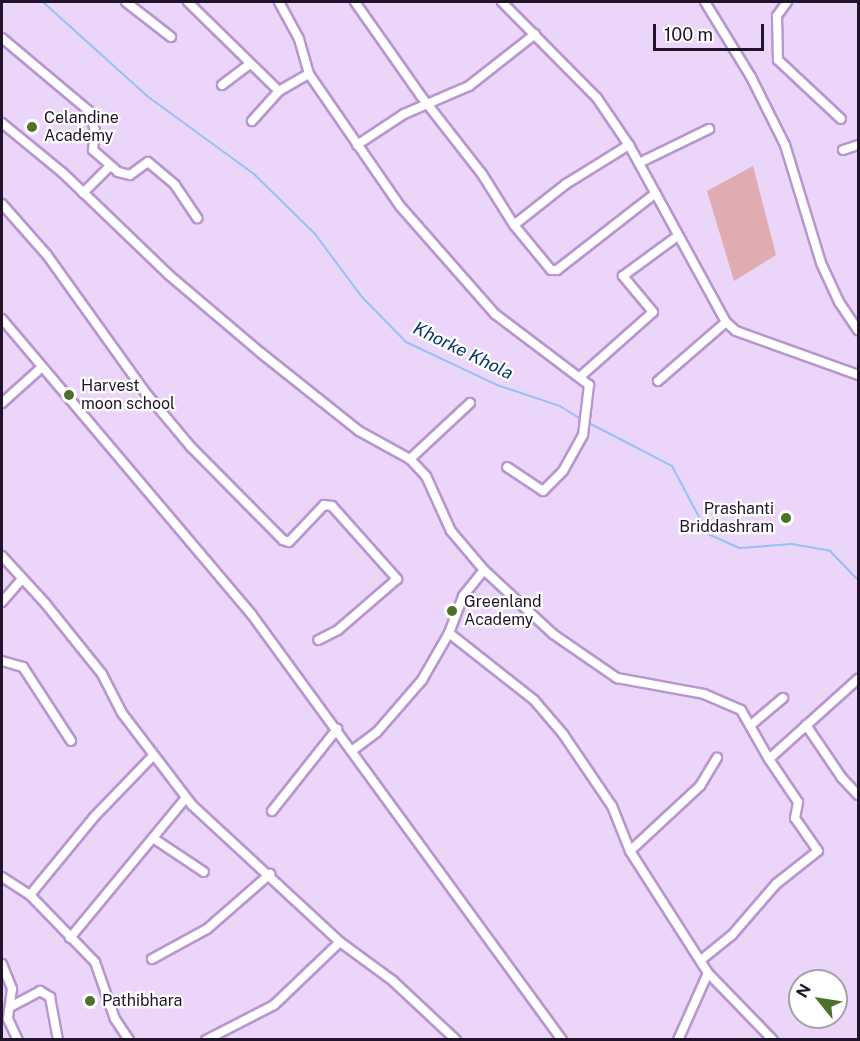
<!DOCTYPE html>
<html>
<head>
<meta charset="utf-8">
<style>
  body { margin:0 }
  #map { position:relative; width:860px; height:1041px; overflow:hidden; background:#ebd6fa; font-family:"Public Sans",sans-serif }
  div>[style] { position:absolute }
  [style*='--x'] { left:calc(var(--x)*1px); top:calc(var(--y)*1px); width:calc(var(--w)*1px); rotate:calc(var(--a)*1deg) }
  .green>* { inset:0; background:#deacb1 }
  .stream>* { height:2px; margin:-1px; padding:0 1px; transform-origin:1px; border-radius:1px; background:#94c2f4 }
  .roads { filter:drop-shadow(2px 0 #b896cf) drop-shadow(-2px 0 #b896cf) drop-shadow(0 2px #b896cf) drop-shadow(0 -2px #b896cf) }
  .minor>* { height:8px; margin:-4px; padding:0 4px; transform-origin:4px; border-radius:4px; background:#fff }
  .dots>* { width:16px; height:16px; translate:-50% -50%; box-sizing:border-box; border:3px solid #fff; border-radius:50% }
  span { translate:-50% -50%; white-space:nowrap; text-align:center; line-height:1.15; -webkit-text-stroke:4.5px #fff; paint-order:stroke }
  .poi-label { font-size:16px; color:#21142a }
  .left { translate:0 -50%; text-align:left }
  .right { translate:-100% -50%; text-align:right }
  .water-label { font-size:18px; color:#073966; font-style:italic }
  .frame { position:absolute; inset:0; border:3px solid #21142a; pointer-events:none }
  .north { position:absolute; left:788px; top:969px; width:60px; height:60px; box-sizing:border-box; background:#fff; border:2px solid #a6a1aa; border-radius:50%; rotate:300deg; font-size:16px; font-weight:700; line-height:24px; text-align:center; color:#21142a }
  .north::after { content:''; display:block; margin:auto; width:21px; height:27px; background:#4e7129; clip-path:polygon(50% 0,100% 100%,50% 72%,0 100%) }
  .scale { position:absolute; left:653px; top:24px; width:111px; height:27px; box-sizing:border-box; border:3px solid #21142a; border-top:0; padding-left:8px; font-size:18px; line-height:21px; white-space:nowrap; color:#21142a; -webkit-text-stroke:4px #fff; paint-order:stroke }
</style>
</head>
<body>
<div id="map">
  <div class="green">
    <i style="clip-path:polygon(753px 166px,776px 255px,734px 281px,707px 191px)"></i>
  </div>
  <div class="stream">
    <i style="--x:43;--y:2;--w:140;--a:42.1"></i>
    <i style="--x:147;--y:96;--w:132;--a:36.1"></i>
    <i style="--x:254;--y:174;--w:86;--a:44.5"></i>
    <i style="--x:315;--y:234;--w:79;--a:53.3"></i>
    <i style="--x:362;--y:297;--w:63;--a:45.6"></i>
    <i style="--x:406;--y:342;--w:101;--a:25.3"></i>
    <i style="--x:497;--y:385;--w:66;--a:18.4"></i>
    <i style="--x:560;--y:406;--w:26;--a:32"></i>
    <i style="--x:587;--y:422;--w:96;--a:27.4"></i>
    <i style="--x:672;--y:466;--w:77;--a:62.1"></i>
    <i style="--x:708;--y:534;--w:35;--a:24"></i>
    <i style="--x:740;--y:548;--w:52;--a:-4.4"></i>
    <i style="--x:792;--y:544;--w:39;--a:10"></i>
    <i style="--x:830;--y:551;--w:40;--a:46"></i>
  </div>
  <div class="roads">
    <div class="minor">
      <i style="--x:126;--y:2;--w:57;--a:37.9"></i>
      <i style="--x:188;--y:2;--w:127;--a:44.4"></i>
      <i style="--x:279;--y:91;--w:34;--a:-30"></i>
      <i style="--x:279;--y:2;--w:42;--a:61.6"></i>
      <i style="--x:299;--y:39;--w:36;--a:74"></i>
      <i style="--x:309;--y:74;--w:160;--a:55.4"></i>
      <i style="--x:400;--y:206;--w:144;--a:48.7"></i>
      <i style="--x:495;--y:314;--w:118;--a:37.1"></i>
      <i style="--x:589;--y:385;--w:50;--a:96.8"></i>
      <i style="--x:583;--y:435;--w:41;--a:119.1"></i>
      <i style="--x:563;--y:471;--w:28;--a:135"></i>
      <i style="--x:543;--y:491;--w:43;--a:-146.3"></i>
      <i style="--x:355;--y:2;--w:115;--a:54.9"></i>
      <i style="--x:421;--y:96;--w:99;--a:52"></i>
      <i style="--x:482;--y:174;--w:60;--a:57.9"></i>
      <i style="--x:514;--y:225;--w:58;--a:50.6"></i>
      <i style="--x:551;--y:270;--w:6;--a:0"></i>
      <i style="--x:557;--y:270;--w:125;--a:-37.9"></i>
      <i style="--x:502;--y:2;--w:135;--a:45.3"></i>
      <i style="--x:597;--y:98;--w:57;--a:55.8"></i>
      <i style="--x:629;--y:145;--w:202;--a:61.3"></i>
      <i style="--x:726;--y:322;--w:13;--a:42"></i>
      <i style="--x:736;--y:331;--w:130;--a:19.8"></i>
      <i style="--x:705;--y:2;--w:88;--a:58.5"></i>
      <i style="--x:751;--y:77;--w:76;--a:63.4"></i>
      <i style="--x:785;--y:145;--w:123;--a:73"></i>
      <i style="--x:821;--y:263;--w:43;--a:65.2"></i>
      <i style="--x:839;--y:302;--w:34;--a:56"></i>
      <i style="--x:787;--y:2;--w:17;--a:126"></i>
      <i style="--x:777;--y:16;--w:44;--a:88.7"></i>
      <i style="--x:778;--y:60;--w:86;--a:43.1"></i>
      <i style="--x:2;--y:38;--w:114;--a:40"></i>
      <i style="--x:89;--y:111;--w:21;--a:73"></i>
      <i style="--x:95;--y:131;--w:19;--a:96"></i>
      <i style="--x:93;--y:150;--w:33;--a:41"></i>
      <i style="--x:118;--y:172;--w:12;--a:14"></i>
      <i style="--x:130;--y:175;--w:22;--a:-36"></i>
      <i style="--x:148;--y:162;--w:35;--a:40"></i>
      <i style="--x:175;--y:185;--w:40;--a:56"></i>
      <i style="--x:222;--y:85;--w:34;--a:-37"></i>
      <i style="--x:252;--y:121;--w:40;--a:-48"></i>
      <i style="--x:2;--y:123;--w:79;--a:39.3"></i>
      <i style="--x:63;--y:173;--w:147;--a:43.9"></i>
      <i style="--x:169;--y:275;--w:121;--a:40.3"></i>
      <i style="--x:261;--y:353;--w:125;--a:38.5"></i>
      <i style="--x:359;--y:431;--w:58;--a:28.8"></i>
      <i style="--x:410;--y:459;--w:23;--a:47"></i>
      <i style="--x:426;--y:476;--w:60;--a:65.6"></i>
      <i style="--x:451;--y:531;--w:51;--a:49.8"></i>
      <i style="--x:484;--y:570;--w:94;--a:42.8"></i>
      <i style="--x:553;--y:634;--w:78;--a:34.5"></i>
      <i style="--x:617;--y:678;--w:88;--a:10.4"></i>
      <i style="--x:704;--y:694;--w:40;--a:23.4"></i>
      <i style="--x:741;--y:710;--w:56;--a:60.3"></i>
      <i style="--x:769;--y:759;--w:120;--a:-42"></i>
      <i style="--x:357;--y:145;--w:56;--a:-33.4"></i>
      <i style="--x:404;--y:114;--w:71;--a:-23.3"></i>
      <i style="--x:469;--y:86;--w:84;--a:-38.2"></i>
      <i style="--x:843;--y:150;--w:16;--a:-18"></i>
      <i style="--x:639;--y:163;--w:78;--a:-25.9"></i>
      <i style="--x:83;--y:193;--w:38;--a:-45"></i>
      <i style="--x:2;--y:204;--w:68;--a:48.6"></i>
      <i style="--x:47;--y:255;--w:168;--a:54.4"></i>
      <i style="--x:145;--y:392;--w:72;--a:50.1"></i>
      <i style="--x:191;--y:447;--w:131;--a:45.3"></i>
      <i style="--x:283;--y:540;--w:6;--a:18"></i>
      <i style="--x:289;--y:542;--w:51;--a:-46.6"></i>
      <i style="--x:324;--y:505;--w:8;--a:7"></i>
      <i style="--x:332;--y:506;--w:98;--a:48.3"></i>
      <i style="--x:397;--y:579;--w:78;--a:139.2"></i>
      <i style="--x:338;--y:630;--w:22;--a:153"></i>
      <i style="--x:514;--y:225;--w:66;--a:-38.3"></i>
      <i style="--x:566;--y:184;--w:74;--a:-31.8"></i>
      <i style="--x:2;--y:319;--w:387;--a:49.8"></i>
      <i style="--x:252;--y:615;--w:526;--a:53.89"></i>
      <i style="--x:581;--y:376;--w:96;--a:-41.6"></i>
      <i style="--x:653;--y:312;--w:47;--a:-129.8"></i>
      <i style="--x:623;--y:276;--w:66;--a:-36.3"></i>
      <i style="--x:658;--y:381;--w:90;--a:-40.9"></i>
      <i style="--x:2;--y:403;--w:52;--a:-41.9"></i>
      <i style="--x:410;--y:459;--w:82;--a:-43"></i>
      <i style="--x:2;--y:556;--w:64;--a:47.5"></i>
      <i style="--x:45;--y:603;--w:91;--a:51.2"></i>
      <i style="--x:102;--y:674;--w:44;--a:62.9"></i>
      <i style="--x:122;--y:713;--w:116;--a:52.7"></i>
      <i style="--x:192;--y:805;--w:202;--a:42.8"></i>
      <i style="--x:340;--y:942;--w:66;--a:36.3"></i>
      <i style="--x:393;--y:981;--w:86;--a:43.1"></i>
      <i style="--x:2;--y:602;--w:30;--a:-49"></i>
      <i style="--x:449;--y:633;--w:108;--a:38.2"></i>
      <i style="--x:534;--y:700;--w:45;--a:49.5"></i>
      <i style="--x:563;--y:734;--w:87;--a:55.8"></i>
      <i style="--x:612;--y:806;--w:48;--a:68.2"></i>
      <i style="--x:630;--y:851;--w:145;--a:57.4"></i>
      <i style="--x:708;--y:973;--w:93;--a:45.9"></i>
      <i style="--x:2;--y:661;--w:22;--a:16"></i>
      <i style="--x:23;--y:667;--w:88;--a:57"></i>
      <i style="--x:751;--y:725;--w:42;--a:-40.2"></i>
      <i style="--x:806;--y:725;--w:64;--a:55.8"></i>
      <i style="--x:842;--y:778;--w:23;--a:47"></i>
      <i style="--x:353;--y:750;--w:30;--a:-37"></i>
      <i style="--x:377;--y:732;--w:69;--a:-49.1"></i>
      <i style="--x:422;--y:680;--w:54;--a:-60.1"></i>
      <i style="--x:449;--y:633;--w:40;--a:-69"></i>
      <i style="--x:463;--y:596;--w:33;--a:-51"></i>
      <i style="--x:272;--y:811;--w:105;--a:-51.6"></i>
      <i style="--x:153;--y:838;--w:61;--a:33.7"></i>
      <i style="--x:630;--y:851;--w:96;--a:-42.9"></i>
      <i style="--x:700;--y:786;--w:33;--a:-59"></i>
      <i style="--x:2;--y:877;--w:33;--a:33"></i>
      <i style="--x:30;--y:895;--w:93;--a:45.9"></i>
      <i style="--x:95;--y:962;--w:60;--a:70.7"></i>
      <i style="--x:115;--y:1019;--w:25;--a:56"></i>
      <i style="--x:30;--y:895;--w:101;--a:-50.6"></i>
      <i style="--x:94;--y:817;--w:83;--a:-46"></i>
      <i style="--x:70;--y:938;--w:182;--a:-50.4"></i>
      <i style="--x:152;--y:959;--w:63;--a:-28.6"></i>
      <i style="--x:207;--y:929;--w:84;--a:-41.1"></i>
      <i style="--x:701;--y:960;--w:40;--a:-39"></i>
      <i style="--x:732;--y:935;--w:67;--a:-49.2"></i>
      <i style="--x:776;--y:884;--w:53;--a:-38.2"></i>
      <i style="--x:818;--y:851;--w:40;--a:-124.9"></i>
      <i style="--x:795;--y:818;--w:16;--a:-79"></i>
      <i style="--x:798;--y:802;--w:52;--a:-124"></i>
      <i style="--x:2;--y:964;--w:27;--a:68"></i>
      <i style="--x:12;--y:989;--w:30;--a:98"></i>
      <i style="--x:8;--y:1019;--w:23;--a:65"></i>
      <i style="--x:12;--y:1006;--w:32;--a:-28"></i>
      <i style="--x:40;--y:991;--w:12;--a:31"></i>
      <i style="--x:50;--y:997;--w:44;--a:79.5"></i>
      <i style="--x:206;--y:1040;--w:76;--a:-27.2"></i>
      <i style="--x:274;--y:1005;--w:91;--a:-43.7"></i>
      <i style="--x:678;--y:1040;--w:73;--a:-65.9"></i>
    </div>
  </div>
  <div class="dots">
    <i style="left:32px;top:127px;background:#4e7129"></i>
    <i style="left:69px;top:395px;background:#4e7129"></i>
    <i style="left:786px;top:518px;background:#4e7129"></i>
    <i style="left:452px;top:611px;background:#4e7129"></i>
    <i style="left:90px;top:1001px;background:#4e7129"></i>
  </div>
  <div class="poi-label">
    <span class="left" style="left:44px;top:127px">Celandine<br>Academy</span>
    <span class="left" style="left:81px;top:395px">Harvest<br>moon school</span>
    <span class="right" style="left:774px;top:518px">Prashanti<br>Briddashram</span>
    <span class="left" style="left:464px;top:611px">Greenland<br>Academy</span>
    <span class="left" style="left:102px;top:1001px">Pathibhara</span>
  </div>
  <div class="water-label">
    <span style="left:463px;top:351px;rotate:26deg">Khorke Khola</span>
  </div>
  <div class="frame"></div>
  <div class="north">N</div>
  <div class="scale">100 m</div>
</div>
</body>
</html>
